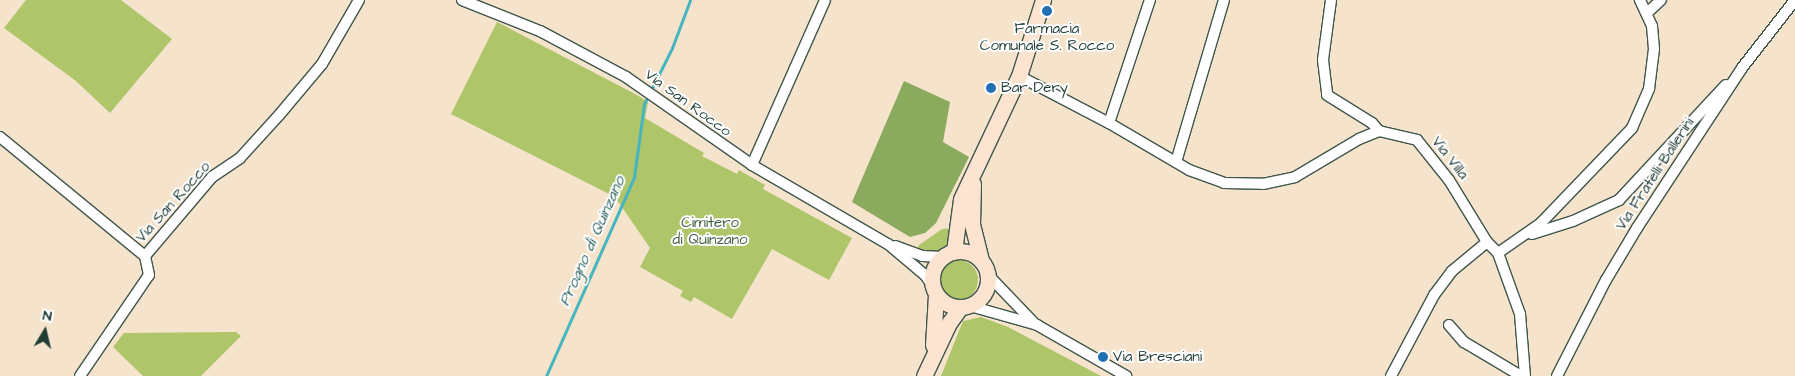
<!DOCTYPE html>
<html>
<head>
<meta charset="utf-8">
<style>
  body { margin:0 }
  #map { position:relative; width:1795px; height:376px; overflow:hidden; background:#f5e3cb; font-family:"Architects Daughter",sans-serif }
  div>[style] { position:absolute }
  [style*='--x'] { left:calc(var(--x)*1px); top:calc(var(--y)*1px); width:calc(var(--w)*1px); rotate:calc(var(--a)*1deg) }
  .green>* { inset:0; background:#aec569 }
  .round { border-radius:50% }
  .forest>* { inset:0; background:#8aaa5d }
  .stream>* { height:3px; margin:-1.5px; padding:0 1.5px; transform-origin:1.5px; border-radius:1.5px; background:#46b5bf }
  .roads { filter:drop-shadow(1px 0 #3f564b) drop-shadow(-1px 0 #3f564b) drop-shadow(0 1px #3f564b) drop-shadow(0 -1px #3f564b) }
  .street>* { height:10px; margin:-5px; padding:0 5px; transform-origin:5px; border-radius:5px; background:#fff }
  .secondary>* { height:15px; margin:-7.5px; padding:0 7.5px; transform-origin:7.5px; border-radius:7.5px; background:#fde4d1 }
  .secondary>.ring { margin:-7.5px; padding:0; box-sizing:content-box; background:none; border:15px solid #fde4d1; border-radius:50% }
  .dots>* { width:14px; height:14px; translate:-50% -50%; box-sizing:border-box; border:2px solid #fff; border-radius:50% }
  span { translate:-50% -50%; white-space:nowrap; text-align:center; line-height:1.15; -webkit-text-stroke:4px #fff; paint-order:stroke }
  .poi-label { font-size:15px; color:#1f3d34 }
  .left { translate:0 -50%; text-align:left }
  .street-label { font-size:15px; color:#1f3d34 }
  .park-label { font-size:15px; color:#435f41 }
  .water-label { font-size:16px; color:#2b615e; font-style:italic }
  .north { position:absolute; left:20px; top:306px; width:50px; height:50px; -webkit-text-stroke:4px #fff; paint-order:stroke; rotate:9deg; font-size:14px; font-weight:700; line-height:20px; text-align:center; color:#1f3d34 }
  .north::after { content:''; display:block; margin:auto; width:18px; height:22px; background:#1f3d34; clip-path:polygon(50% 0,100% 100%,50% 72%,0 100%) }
</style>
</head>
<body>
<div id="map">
  <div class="green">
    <i style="clip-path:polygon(26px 0,121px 0,172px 39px,110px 113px,76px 81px,4px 28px)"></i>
    <i style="clip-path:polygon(497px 22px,637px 95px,648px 102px,645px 118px,704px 153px,702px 156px,737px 174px,739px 170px,765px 185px,763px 189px,852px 238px,829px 280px,772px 249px,732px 319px,694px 297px,691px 302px,680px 296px,683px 291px,640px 267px,650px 248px,615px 197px,451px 114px)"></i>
    <i style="clip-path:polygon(955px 228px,947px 248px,932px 254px,917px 250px,919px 245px,942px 229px)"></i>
    <i class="round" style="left:938px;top:260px;width:40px;height:40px"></i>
    <i style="clip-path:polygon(981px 317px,1008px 327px,1101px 376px,941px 376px,963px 321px)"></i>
    <i style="clip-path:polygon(236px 332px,241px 336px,201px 376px,143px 376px,113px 347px,124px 333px)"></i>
  </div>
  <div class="forest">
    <i style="clip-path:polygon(904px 81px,950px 102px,943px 142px,969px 157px,936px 223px,925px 233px,910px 237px,852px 202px)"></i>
  </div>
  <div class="stream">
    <i style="--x:546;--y:376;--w:218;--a:-66.1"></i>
    <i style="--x:634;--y:177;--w:74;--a:-82.2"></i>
    <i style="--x:644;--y:104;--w:63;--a:-63.4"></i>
    <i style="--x:672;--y:48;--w:51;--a:-69.4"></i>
  </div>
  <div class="roads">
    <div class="street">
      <i style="--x:462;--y:0;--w:84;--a:21.7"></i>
      <i style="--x:540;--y:31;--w:98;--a:28.1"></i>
      <i style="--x:626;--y:77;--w:154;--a:34.9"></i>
      <i style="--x:752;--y:165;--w:157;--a:30.2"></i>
      <i style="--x:888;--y:244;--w:48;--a:40"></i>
      <i style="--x:925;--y:275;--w:12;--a:55"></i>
      <i style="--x:1331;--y:0;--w:61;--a:97.6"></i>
      <i style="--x:1323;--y:60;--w:35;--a:83"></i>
      <i style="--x:1327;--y:95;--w:53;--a:31.9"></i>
      <i style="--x:1372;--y:123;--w:11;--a:49"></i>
      <i style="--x:1647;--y:13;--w:19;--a:-43"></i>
      <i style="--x:1019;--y:76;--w:102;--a:27.6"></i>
      <i style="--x:1109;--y:123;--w:93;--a:30.4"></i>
      <i style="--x:1189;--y:170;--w:37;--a:20"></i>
      <i style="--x:1224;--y:183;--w:39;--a:1"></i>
      <i style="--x:1263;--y:184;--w:33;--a:-12"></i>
      <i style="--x:1295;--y:177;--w:74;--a:-30.7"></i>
      <i style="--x:1359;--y:139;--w:22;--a:-22"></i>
      <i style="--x:1379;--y:131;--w:39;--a:13"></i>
      <i style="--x:1417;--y:140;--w:51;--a:51.3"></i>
      <i style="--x:1449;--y:180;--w:73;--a:58.5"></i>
      <i style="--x:1487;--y:242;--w:16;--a:45"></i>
      <i style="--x:1498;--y:253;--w:65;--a:70.2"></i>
      <i style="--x:1520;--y:314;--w:62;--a:85.4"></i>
      <i style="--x:1109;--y:123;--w:130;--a:-71.6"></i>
      <i style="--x:0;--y:137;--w:188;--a:39.4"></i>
      <i style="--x:1176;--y:162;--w:169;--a:-73.5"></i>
      <i style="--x:752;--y:165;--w:180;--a:-66.1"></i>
      <i style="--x:1532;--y:234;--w:43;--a:-17.6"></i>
      <i style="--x:1573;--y:221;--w:51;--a:-24.5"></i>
      <i style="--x:1619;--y:200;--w:157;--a:-47.1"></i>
      <i style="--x:895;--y:246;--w:29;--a:20"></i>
      <i style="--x:922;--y:256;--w:21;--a:3"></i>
      <i style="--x:1498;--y:253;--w:52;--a:-34.9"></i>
      <i style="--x:1541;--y:223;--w:132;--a:-46.2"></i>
      <i style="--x:1632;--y:128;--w:43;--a:-66.4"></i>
      <i style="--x:1649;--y:89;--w:40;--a:-82.9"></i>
      <i style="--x:1654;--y:49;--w:23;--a:-95"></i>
      <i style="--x:1652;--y:26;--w:29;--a:-115"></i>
      <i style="--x:145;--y:256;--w:104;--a:-49.7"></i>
      <i style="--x:212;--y:177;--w:34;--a:-34"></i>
      <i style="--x:240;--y:158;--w:59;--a:-47.7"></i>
      <i style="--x:280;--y:114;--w:65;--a:-50"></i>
      <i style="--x:322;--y:64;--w:74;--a:-60"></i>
      <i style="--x:988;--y:275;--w:66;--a:46.2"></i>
      <i style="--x:970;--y:306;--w:70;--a:15.8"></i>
      <i style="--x:1037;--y:325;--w:103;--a:29.8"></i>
      <i style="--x:1449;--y:325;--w:23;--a:49"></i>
      <i style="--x:1464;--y:342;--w:66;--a:30.8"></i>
      <i style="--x:80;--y:376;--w:122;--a:-55.7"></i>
      <i style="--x:149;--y:275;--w:19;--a:-102"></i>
      <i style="--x:1391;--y:376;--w:92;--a:-62"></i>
      <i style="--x:1434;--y:295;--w:30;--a:-53"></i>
      <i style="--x:1452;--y:271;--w:45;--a:-39.6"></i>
      <i style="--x:1557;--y:376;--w:108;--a:-63"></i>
      <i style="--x:1606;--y:280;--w:61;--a:-59.2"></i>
      <i style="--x:1637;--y:228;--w:191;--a:-56.7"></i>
      <i style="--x:1742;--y:68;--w:86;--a:-52.1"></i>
    </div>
    <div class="secondary">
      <i style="--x:973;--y:184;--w:40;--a:91.4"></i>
      <i style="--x:972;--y:224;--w:38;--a:76"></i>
      <i class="ring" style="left:932px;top:251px;width:41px;height:41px"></i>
      <i style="--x:954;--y:251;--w:52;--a:-82.3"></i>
      <i style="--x:961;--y:199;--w:136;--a:-64.8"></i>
      <i style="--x:1019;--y:76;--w:80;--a:-72.5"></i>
      <i style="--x:933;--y:345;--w:50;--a:-86.6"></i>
      <i style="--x:924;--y:376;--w:59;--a:-64.7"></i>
      <i style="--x:949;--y:323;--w:19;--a:-54"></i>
    </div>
  </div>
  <div class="dots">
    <i style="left:1047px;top:11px;background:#1f6fb2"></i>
    <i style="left:991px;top:88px;background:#1f6fb2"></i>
    <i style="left:1103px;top:357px;background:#1f6fb2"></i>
  </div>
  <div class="poi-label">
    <span style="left:1047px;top:37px">Farmacia<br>Comunale S. Rocco</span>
    <span class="left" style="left:1001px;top:88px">Bar Dery</span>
    <span class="left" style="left:1113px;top:357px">Via Bresciani</span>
  </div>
  <div class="street-label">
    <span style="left:688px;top:103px;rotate:36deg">Via San Rocco</span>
    <span style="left:1450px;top:158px;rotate:52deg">Via Villa</span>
    <span style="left:1655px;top:174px;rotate:-57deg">Via Fratelli Ballerini</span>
    <span style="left:173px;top:202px;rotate:-48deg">Via San Rocco</span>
  </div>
  <div class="park-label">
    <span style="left:710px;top:231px">Cimitero<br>di Quinzano</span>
  </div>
  <div class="water-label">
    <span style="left:592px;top:241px;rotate:-66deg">Progno di Quinzano</span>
  </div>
  <div class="north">N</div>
</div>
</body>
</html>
